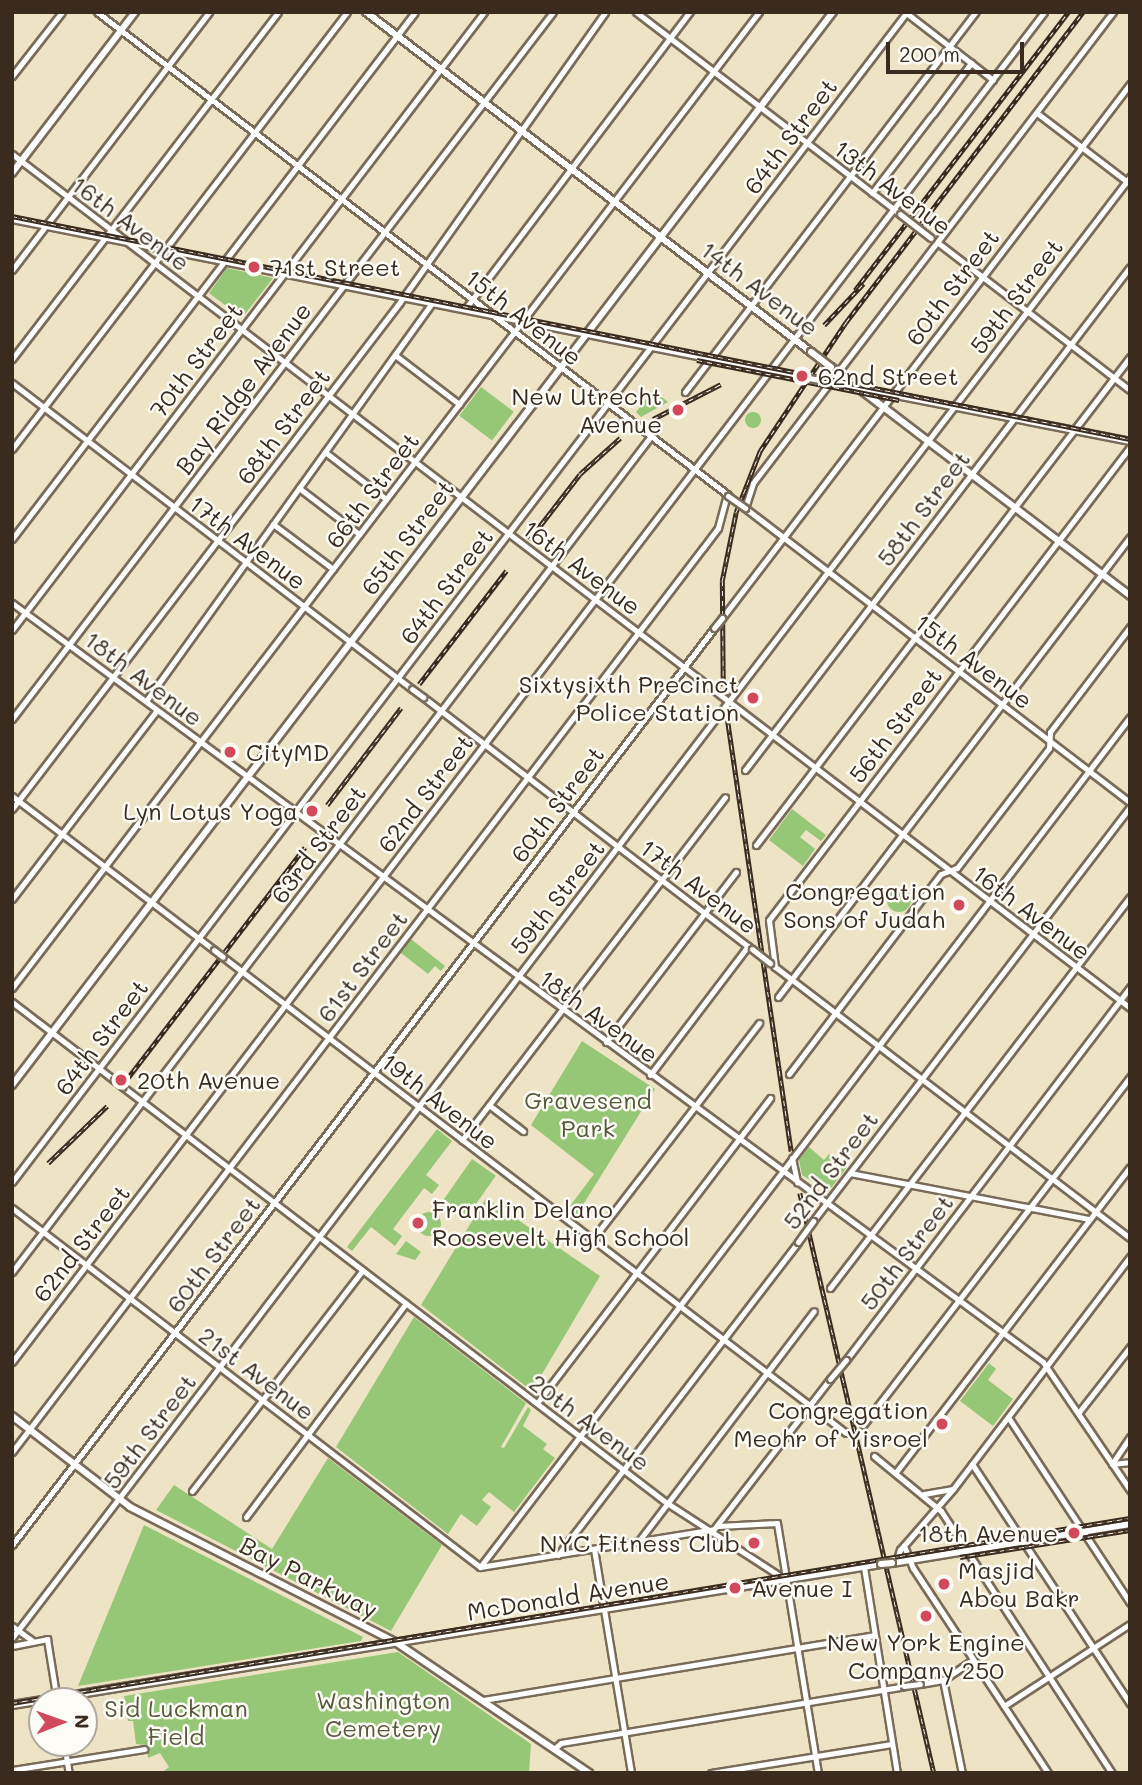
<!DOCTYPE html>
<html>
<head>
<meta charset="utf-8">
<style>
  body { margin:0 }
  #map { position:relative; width:1142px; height:1785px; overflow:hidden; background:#efe3c6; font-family:Mali,sans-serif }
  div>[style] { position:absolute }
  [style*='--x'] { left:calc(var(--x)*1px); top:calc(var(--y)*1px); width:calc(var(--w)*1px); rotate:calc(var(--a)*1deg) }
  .green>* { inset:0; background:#95c777; transform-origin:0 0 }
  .round { border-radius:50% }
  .roads { filter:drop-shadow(2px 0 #7a6b59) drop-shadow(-2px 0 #7a6b59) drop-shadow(0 2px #7a6b59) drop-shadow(0 -2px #7a6b59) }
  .minor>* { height:5px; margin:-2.5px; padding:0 2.5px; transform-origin:2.5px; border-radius:2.5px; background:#fff }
  .major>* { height:6px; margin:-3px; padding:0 3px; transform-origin:3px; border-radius:3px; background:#fff }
  .rail>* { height:4.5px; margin-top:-2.25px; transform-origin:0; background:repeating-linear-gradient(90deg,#fdfcf7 0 5px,#3b2a1e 0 10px); box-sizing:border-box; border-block:2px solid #3b2a1e }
  .bridges { filter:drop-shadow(2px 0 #7a6b59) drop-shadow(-2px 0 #7a6b59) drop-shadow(0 2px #7a6b59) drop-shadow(0 -2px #7a6b59) }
  .minor-bridge>* { height:5px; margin:-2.5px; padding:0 2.5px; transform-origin:2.5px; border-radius:2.5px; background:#fff }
  .major-bridge>* { height:6px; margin:-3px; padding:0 3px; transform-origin:3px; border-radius:3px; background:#fff }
  .dots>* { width:19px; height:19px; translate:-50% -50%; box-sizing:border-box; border:4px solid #fdfcf7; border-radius:50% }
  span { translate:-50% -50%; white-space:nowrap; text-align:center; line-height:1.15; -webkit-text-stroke:5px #fdfcf7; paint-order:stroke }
  .street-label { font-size:24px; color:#3b2a1e }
  .poi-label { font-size:24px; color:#3b2a1e }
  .left { translate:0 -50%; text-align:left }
  .right { translate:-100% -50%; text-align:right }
  .park-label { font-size:24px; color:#565939 }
  .frame { position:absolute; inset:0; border:14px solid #3b2a1e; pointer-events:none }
  .north { position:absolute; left:28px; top:1687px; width:70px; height:70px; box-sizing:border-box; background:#fdfcf7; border:2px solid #afa8a0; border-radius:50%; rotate:89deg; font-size:19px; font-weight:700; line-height:28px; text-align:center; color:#3b2a1e }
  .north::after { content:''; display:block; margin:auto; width:24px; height:32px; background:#d1495b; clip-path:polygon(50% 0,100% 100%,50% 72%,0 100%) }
  .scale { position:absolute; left:886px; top:42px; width:138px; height:32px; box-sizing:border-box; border:4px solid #3b2a1e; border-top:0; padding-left:9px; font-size:21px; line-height:24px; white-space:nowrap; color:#3b2a1e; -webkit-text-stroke:5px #fdfcf7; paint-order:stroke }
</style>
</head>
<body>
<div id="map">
  <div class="green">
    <i style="clip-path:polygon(227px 268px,273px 278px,242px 318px,209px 293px)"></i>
    <i style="left:481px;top:387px;width:41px;height:36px;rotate:37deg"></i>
    <i style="clip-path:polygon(653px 390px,668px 402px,641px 417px,636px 412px)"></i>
    <i class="round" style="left:745px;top:412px;width:16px;height:16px"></i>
    <i style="clip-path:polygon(792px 809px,826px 835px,821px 841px,806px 830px,800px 837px,815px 849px,803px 866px,769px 840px)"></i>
    <i class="round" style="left:887px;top:888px;width:24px;height:24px"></i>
    <i style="clip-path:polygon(411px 939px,445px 966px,441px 971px,435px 966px,428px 974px,401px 953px)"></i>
    <i style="clip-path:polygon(582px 1041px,655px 1089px,576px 1216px,567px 1210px,594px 1174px,531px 1125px)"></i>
    <i style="clip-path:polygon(437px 1129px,452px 1141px,426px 1175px,439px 1185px,432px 1194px,424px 1188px,393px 1229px,402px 1236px,395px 1246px,371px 1227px,352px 1251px,347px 1247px)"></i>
    <i style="clip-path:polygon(809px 1147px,824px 1160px,829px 1154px,847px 1167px,828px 1192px,802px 1175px,799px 1160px)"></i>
    <i style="left:472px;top:1159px;width:29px;height:49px;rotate:35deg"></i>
    <i style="clip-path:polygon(486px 1198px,600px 1276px,532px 1391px,421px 1305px)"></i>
    <i class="round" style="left:417px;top:1212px;width:24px;height:24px"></i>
    <i style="clip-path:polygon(406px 1241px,421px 1252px,415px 1260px,396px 1254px)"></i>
    <i style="clip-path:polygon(414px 1317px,526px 1403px,501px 1447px,504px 1448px,528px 1407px,531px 1410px,523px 1426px,547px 1444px,543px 1449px,555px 1458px,514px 1512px,489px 1492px,482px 1500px,491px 1507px,477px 1526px,461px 1514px,448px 1534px,336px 1447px)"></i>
    <i style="clip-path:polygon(989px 1363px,996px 1369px,988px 1380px,1013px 1399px,993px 1426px,960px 1401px)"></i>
    <i style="clip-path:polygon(328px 1458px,442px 1545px,391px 1631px,156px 1510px,174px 1485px,272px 1549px)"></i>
    <i style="clip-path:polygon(144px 1525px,363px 1637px,361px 1641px,78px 1686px)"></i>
    <i style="clip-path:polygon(398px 1652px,531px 1744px,529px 1773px,161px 1773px,169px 1767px,160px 1753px,148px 1758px,146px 1745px,136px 1744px,133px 1721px,128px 1721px,124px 1696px)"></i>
  </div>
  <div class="roads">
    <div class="minor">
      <i style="--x:97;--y:12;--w:795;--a:37.43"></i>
      <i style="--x:636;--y:12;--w:332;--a:37.4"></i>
      <i style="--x:905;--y:12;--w:111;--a:37.7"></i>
      <i style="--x:12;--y:76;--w:81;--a:-52"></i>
      <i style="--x:1037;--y:113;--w:117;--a:37.4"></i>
      <i style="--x:933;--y:114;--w:64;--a:-53.3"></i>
      <i style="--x:12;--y:154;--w:1407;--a:37.37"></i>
      <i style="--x:872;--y:193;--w:97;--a:-52.5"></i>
      <i style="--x:12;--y:219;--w:801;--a:11.31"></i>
      <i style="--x:937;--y:242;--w:243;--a:37.5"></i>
      <i style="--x:12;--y:270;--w:325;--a:-52.6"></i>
      <i style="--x:465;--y:309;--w:373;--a:-52.9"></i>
      <i style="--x:395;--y:355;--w:81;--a:37.4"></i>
      <i style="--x:12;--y:359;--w:437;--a:-52.5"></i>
      <i style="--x:819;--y:380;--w:317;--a:11.1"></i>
      <i style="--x:12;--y:383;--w:504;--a:37.42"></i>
      <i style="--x:685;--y:392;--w:479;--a:-52.6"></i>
      <i style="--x:12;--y:449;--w:551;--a:-52.53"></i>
      <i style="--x:325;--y:452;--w:77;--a:37.6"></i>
      <i style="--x:299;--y:488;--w:76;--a:37.5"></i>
      <i style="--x:745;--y:508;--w:26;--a:-72"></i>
      <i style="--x:753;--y:483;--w:593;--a:-52.61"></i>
      <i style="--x:745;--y:508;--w:484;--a:37.4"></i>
      <i style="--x:273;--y:524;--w:75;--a:36.9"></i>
      <i style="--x:12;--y:539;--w:663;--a:-52.59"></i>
      <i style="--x:12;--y:603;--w:1280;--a:36.36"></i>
      <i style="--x:1043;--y:1362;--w:155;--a:55.8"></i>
      <i style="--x:722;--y:618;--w:672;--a:-52.62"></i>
      <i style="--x:12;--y:630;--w:778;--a:-52.63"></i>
      <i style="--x:423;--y:697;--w:414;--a:37.5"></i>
      <i style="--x:146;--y:701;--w:491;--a:-54.3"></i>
      <i style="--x:12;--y:719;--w:890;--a:-52.58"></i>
      <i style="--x:745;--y:770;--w:633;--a:-52.57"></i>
      <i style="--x:12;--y:796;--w:254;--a:37.3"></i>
      <i style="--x:12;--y:809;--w:638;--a:-52.57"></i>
      <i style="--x:400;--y:302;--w:355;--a:-54.7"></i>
      <i style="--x:756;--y:845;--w:615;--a:-52.53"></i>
      <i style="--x:12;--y:899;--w:238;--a:-52.5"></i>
      <i style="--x:223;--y:957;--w:784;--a:37.38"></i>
      <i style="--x:774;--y:966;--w:448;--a:37.4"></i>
      <i style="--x:775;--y:967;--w:47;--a:-97.3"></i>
      <i style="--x:769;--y:920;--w:595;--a:-52.65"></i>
      <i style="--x:12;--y:988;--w:1229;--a:-52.57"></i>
      <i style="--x:778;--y:997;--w:579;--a:-52.58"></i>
      <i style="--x:12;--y:1002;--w:128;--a:37.4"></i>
      <i style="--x:606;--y:1042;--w:214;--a:-52.6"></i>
      <i style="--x:789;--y:1074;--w:251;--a:-52.8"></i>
      <i style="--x:941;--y:874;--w:17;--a:-21"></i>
      <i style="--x:957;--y:868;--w:151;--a:-52.5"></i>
      <i style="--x:1049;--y:748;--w:16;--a:-86"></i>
      <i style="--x:1050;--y:732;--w:132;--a:-52.7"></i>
      <i style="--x:650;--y:1075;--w:162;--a:-52.8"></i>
      <i style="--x:123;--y:1087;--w:685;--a:37.41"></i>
      <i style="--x:667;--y:1503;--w:142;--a:32.9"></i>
      <i style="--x:489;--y:1105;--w:43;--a:37.4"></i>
      <i style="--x:462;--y:1140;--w:432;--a:-52.5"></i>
      <i style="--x:792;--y:1158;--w:25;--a:78"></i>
      <i style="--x:850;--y:1173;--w:244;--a:10.9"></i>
      <i style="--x:12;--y:1182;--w:1473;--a:-52.59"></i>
      <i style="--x:12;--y:1208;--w:590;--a:37.49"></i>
      <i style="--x:813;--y:1221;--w:521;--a:-52.56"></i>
      <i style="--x:592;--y:1240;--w:274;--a:-52.4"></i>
      <i style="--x:12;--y:1272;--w:1052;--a:-52.61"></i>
      <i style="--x:830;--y:1288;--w:493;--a:-52.5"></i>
      <i style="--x:846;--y:1360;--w:469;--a:-52.7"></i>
      <i style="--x:12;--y:1362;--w:1699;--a:-52.6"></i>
      <i style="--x:537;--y:1403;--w:384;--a:-52.6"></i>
      <i style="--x:1079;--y:1412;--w:83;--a:-51.9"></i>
      <i style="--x:1008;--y:1417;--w:222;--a:56.7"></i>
      <i style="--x:863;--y:1425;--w:439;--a:-52.5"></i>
      <i style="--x:1130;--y:1437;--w:32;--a:124"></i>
      <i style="--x:1112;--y:1464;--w:18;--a:-6"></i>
      <i style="--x:12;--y:1452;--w:1138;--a:-52.61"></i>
      <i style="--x:703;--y:548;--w:25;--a:-53"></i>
      <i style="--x:718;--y:528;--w:35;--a:-75"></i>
      <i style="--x:874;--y:1456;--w:87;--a:39.4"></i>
      <i style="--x:941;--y:1511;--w:313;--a:56.9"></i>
      <i style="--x:972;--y:1464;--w:287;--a:56.6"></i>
      <i style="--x:896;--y:1472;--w:384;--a:-52.5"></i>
      <i style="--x:192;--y:1491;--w:279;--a:-52.3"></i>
      <i style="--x:924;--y:1494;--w:28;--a:-10"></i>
      <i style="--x:246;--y:1517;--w:267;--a:-53.2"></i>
      <i style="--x:718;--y:1526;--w:59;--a:-2.9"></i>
      <i style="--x:777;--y:1523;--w:253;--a:80.7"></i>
      <i style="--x:638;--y:1542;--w:290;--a:-52.7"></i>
      <i style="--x:12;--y:1545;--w:1155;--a:-52.56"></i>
      <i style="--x:904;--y:1546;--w:24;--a:68"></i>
      <i style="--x:913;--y:1568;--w:245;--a:56.6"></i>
      <i style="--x:594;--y:1549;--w:227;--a:80.6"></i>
      <i style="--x:558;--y:1555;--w:394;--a:-52.5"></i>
      <i style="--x:896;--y:1562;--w:13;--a:-72"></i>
      <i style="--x:900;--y:1550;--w:81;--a:-49"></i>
      <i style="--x:953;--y:1489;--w:292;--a:-52.7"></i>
      <i style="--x:480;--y:1567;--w:1070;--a:-52.59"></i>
      <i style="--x:480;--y:1567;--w:237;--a:-9.2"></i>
      <i style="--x:714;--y:1529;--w:190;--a:-52.3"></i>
      <i style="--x:864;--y:1567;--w:209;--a:80.9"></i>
      <i style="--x:12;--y:1626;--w:26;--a:36"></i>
      <i style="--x:12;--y:1638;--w:1840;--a:-52.58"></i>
      <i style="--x:12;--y:1646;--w:36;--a:-11"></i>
      <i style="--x:47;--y:1639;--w:63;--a:80.8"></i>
      <i style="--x:943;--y:1680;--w:95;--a:78.5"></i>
      <i style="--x:920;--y:1684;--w:23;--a:-10"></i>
      <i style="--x:943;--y:1680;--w:36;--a:-34"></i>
      <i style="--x:483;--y:1700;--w:396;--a:-9.4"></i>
      <i style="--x:1004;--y:1706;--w:150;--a:-33.1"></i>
      <i style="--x:64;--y:1743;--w:30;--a:81"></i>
      <i style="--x:554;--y:1749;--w:9;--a:-41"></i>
      <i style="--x:561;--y:1743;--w:348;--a:-9.4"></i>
      <i style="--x:12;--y:1770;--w:134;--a:-9"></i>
      <i style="--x:711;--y:1773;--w:183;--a:-9.1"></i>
    </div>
    <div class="major">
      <i style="--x:366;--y:12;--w:560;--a:37.38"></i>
      <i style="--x:12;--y:173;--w:203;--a:-52.6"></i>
      <i style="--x:831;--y:367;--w:377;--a:37.4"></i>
      <i style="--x:12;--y:1085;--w:1351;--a:-52.58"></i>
      <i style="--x:12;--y:1416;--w:149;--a:37.6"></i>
      <i style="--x:130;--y:1507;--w:300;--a:27"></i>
      <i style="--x:397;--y:1643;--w:232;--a:34.1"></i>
      <i style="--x:892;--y:1563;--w:241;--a:-9.3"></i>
      <i style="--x:12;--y:1705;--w:880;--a:-9.22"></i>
    </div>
  </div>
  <div class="rail">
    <i style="--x:12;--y:216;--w:1140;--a:11.28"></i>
    <i style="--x:855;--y:290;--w:350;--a:-52.5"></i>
    <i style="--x:824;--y:325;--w:57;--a:-46.4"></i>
    <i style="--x:697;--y:360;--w:206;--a:11.2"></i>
    <i style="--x:653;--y:419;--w:76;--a:-27.2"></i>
    <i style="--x:529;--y:540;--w:83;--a:-52.3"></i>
    <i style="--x:580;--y:474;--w:54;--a:-42"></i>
    <i style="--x:419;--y:684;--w:143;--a:-52.4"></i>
    <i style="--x:723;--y:686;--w:105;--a:-90.5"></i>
    <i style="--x:722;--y:581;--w:70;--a:-78.5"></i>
    <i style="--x:736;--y:512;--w:66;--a:-68.5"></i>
    <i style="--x:760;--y:451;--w:155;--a:-56.3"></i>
    <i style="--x:846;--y:322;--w:390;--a:-52.6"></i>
    <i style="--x:727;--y:715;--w:441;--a:81.6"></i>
    <i style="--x:327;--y:805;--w:122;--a:-52.7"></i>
    <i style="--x:127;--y:1079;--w:292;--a:-52.5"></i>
    <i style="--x:48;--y:1163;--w:82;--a:-44"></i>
    <i style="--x:800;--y:1193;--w:595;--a:76.99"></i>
    <i style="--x:960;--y:1557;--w:172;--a:-9"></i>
    <i style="--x:12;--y:1703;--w:1133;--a:-9.4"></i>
  </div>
  <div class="bridges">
    <div class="minor-bridge">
      <i style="--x:900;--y:214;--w:39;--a:38"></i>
      <i style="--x:797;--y:376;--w:22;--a:10"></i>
      <i style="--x:728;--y:496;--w:21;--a:35"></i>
      <i style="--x:714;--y:628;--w:13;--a:-51"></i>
      <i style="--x:412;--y:689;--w:14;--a:36"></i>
      <i style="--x:752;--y:949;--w:23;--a:38"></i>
      <i style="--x:214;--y:950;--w:11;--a:38"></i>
      <i style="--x:114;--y:1080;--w:11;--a:38"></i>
      <i style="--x:798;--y:1242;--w:26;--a:-54"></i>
      <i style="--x:830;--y:1379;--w:25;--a:-50"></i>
      <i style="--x:904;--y:1686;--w:16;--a:-7"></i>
    </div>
    <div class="major-bridge">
      <i style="--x:811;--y:352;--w:25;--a:37"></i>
      <i style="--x:881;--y:1564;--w:11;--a:-5"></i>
    </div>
  </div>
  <div class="dots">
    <i style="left:254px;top:267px;background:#d1495b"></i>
    <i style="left:802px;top:376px;background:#d1495b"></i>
    <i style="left:678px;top:410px;background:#d1495b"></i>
    <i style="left:753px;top:698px;background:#d1495b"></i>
    <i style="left:230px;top:752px;background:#d1495b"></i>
    <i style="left:312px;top:811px;background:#d1495b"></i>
    <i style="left:959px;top:905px;background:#d1495b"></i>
    <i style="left:121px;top:1080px;background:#d1495b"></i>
    <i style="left:418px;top:1223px;background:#d1495b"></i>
    <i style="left:942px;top:1424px;background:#d1495b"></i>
    <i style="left:1074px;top:1533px;background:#d1495b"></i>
    <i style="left:754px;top:1543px;background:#d1495b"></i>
    <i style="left:944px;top:1584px;background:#d1495b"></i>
    <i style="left:735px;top:1588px;background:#d1495b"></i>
    <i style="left:926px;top:1616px;background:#d1495b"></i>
  </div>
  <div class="street-label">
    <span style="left:790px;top:136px;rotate:-53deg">64th Street</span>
    <span style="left:893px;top:187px;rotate:37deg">13th Avenue</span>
    <span style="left:131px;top:223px;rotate:37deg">16th Avenue</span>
    <span style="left:952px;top:287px;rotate:-53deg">60th Street</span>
    <span style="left:760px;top:288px;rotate:37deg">14th Avenue</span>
    <span style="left:1016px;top:296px;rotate:-53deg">59th Street</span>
    <span style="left:524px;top:317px;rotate:38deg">15th Avenue</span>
    <span style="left:196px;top:360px;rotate:-53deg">70th Street</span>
    <span style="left:243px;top:388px;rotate:-53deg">Bay Ridge Avenue</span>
    <span style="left:283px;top:426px;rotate:-53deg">68th Street</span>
    <span style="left:372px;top:490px;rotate:-53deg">66th Street</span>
    <span style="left:923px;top:508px;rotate:-53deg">58th Street</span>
    <span style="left:407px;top:537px;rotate:-53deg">65th Street</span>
    <span style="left:248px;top:542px;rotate:37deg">17th Avenue</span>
    <span style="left:582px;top:567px;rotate:37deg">16th Avenue</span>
    <span style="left:446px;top:586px;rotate:-53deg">64th Street</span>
    <span style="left:974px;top:661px;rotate:37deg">15th Avenue</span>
    <span style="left:144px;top:678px;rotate:37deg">18th Avenue</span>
    <span style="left:895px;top:725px;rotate:-53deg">56th Street</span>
    <span style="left:425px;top:793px;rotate:-53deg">62nd Street</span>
    <span style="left:557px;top:804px;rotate:-53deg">60th Street</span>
    <span style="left:318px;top:844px;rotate:-53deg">63rd Street</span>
    <span style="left:699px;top:886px;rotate:37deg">17th Avenue</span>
    <span style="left:557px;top:897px;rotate:-52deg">59th Street</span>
    <span style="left:1032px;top:912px;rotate:37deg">16th Avenue</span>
    <span style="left:362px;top:966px;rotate:-53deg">61st Street</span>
    <span style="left:599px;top:1016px;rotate:36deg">18th Avenue</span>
    <span style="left:101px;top:1037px;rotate:-53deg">64th Street</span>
    <span style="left:440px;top:1101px;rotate:38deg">19th Avenue</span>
    <span style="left:830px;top:1170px;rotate:-53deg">52nd Street</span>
    <span style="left:81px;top:1243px;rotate:-52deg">62nd Street</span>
    <span style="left:906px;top:1252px;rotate:-53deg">50th Street</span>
    <span style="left:213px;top:1254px;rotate:-53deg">60th Street</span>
    <span style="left:257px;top:1373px;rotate:37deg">21st Avenue</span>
    <span style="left:590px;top:1422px;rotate:37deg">20th Avenue</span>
    <span style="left:149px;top:1431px;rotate:-53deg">59th Street</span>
    <span style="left:309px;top:1577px;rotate:27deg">Bay Parkway</span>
    <span style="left:568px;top:1596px;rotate:-9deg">McDonald Avenue</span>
  </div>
  <div class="poi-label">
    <span class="left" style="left:270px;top:267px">71st Street</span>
    <span class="left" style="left:818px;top:376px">62nd Street</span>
    <span class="right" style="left:662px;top:410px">New Utrecht<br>Avenue</span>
    <span class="right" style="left:739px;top:698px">Sixtysixth Precinct<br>Police Station</span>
    <span class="left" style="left:246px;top:752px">CityMD</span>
    <span class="right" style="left:298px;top:811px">Lyn Lotus Yoga</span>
    <span class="right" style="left:945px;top:905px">Congregation<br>Sons of Judah</span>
    <span class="left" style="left:137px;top:1080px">20th Avenue</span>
    <span class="left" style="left:432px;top:1223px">Franklin Delano<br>Roosevelt High School</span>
    <span class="right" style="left:928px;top:1424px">Congregation<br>Meohr of Yisroel</span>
    <span class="right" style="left:1058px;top:1533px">18th Avenue</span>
    <span class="right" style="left:740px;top:1543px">NYC Fitness Club</span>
    <span class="left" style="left:958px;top:1584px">Masjid<br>Abou Bakr</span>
    <span class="left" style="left:751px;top:1588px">Avenue I</span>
    <span style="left:926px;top:1656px">New York Engine<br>Company 250</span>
  </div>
  <div class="park-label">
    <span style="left:588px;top:1114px">Gravesend<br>Park</span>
    <span style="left:383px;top:1714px">Washington<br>Cemetery</span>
    <span style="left:176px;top:1722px">Sid Luckman<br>Field</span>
  </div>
  <div class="frame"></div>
  <div class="north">N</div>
  <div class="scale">200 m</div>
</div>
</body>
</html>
